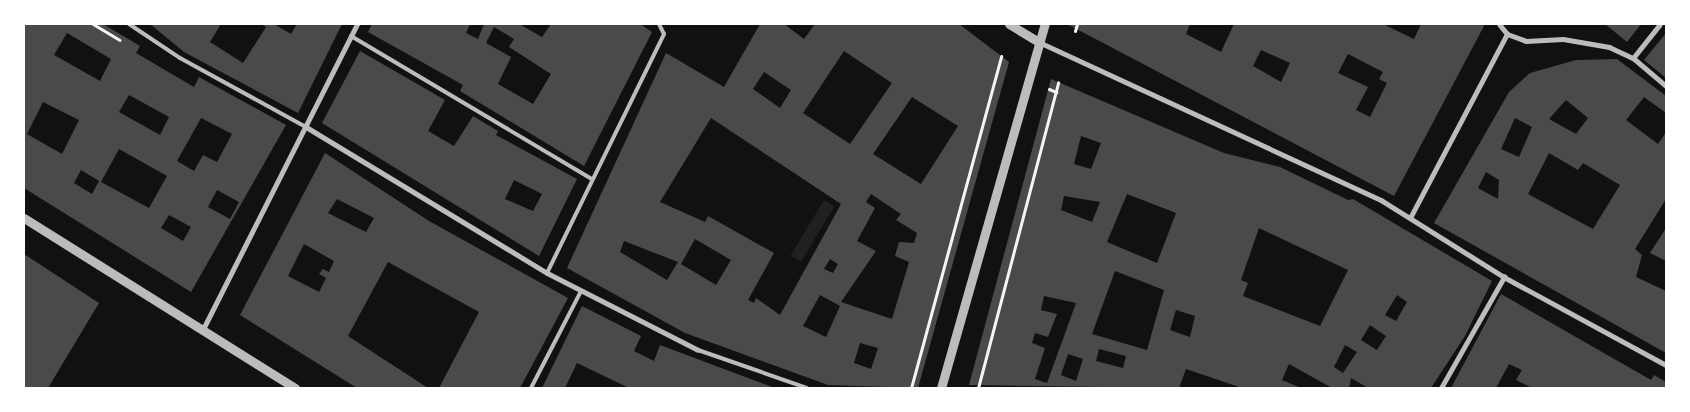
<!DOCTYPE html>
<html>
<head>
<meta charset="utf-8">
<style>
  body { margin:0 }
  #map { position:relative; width:1690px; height:412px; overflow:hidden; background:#111; font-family:"Noto Serif",serif }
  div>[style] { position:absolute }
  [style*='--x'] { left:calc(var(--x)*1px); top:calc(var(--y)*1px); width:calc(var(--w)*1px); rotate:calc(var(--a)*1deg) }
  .green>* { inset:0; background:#202020; transform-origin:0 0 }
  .building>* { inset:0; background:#4a4a4a }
  .path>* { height:3px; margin:-1.5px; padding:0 1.5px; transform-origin:1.5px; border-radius:1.5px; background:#f5f5f5 }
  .service>* { height:4px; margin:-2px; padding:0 2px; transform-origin:2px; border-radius:2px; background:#bcbcbc }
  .pedestrian>* { height:4.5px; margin:-2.25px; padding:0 2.25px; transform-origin:2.25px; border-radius:2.25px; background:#bcbcbc }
  .minor>* { height:5px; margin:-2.5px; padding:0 2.5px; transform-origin:2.5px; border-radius:2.5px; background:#bcbcbc }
  .tertiary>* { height:9px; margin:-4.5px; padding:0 4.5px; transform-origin:4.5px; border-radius:4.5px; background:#bcbcbc }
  span { translate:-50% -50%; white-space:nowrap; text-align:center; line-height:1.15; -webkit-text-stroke:5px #fff; paint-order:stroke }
  .frame { position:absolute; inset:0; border:25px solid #fff; pointer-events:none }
</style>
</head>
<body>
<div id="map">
  <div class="green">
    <i style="left:824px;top:200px;width:12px;height:65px;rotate:31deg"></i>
  </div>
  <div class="building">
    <i style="clip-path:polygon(evenodd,24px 24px,103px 24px,140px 46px,136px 53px,194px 87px,199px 77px,286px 125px,191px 292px,24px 188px,24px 24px,67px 33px,111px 59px,100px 81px,54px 55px,67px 33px,24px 24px,129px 95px,169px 117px,160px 135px,119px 112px,129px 95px,24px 24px,43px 102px,79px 120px,62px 154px,27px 134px,43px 102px,24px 24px,201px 118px,232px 134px,217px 162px,203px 155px,194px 171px,177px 161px,201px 118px,24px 24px,119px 149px,167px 176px,149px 208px,101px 182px,119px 149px,24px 24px,81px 170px,99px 181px,92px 194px,74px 183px,81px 170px,24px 24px,217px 190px,239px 202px,230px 219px,208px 207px,217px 190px,24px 24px,169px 215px,191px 227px,183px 241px,161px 228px,169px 215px)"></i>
    <i style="clip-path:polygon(150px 24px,221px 24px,210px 42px,243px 63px,266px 27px,261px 24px,274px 24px,291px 34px,297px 24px,342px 24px,298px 113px,184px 52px)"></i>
    <i style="clip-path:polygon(evenodd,372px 24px,470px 24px,466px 33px,478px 39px,484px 24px,519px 24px,542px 37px,551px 24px,640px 24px,652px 32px,584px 166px,460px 91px,463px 85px,368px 32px,372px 24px,494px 27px,514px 39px,509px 47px,551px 74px,533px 104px,498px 84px,511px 57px,486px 43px,494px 27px)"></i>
    <i style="clip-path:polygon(evenodd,760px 24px,784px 24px,804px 39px,815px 24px,959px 24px,1009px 62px,918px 388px,828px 385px,685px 333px,567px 268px,666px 53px,724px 87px,760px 24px,844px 51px,892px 83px,850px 144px,803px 113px,844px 51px,760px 24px,764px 72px,791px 90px,780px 108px,753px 89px,764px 72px,760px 24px,912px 97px,958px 126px,921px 184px,873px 154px,912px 97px,760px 24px,711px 118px,841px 204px,780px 315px,756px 298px,754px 303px,748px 300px,774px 253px,708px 216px,705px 222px,660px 202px,711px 118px,760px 24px,871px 194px,901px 214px,896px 220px,917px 233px,914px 243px,899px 242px,895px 256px,909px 262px,892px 319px,841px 302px,876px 251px,857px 241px,875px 208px,866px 202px,871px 194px,760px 24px,695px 239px,731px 260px,716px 285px,681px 264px,695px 239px,760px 24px,624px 241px,678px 262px,667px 280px,620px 252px,624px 241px,760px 24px,830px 259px,838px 264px,833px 273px,824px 269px,830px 259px,760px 24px,820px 295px,840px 306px,826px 337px,803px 326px,820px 295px,760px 24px,860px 343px,878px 348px,871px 369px,854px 363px,860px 343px)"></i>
    <i style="clip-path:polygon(evenodd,1067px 24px,1190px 24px,1186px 34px,1221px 52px,1234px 24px,1383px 24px,1414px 39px,1421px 24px,1485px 24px,1394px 196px,1067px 24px,1261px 50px,1290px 63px,1281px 82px,1253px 66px,1261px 50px,1067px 24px,1348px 54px,1383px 72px,1379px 79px,1387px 83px,1370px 117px,1356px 110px,1368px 87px,1338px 73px,1348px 54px)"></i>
    <i style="clip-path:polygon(1605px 24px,1641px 24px,1627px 42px)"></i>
    <i style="clip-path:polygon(1666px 33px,1666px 78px,1644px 60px)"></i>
    <i style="clip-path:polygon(evenodd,360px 51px,445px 100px,428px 131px,454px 146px,473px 116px,498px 131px,496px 135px,577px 179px,539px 256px,322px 123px,360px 51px,514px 180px,542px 194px,533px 211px,505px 199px,514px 180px)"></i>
    <i style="clip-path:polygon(evenodd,1617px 59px,1666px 96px,1666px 113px,1644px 97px,1626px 120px,1658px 144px,1666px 132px,1666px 199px,1635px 249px,1642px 255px,1636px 277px,1666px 291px,1666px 353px,1434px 223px,1509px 92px,1530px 73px,1576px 60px,1617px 59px,1566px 100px,1588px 118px,1576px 134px,1549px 119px,1566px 100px,1617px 59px,1515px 118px,1532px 127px,1519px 157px,1501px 149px,1515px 118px,1617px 59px,1549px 153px,1578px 170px,1583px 163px,1620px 185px,1593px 229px,1528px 194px,1549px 153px,1617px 59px,1486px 172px,1499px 180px,1498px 199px,1478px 188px,1486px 172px)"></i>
    <i style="clip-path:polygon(evenodd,1051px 79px,1224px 153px,1280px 167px,1348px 200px,1353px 199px,1492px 281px,1465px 336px,1431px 388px,1368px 388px,1351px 378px,1349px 388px,1332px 388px,1289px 364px,1282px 380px,1301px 388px,1242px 388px,1186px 369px,1179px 388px,969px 385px,1051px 79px,1081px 136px,1101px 143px,1091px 169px,1074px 164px,1081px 136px,1051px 79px,1127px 194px,1176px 213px,1157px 263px,1107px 242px,1127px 194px,1051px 79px,1064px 196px,1100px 202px,1092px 222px,1061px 210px,1064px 196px,1051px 79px,1259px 228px,1348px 270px,1320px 326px,1243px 296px,1248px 283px,1241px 280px,1259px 228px,1051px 79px,1115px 271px,1164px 290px,1147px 350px,1092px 334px,1115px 271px,1051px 79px,1397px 295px,1407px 302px,1396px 321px,1385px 315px,1397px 295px,1051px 79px,1044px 296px,1076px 303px,1047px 383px,1035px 379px,1045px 348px,1032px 343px,1035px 333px,1048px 337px,1057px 314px,1041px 310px,1044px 296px,1051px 79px,1176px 310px,1195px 316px,1190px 337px,1170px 330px,1176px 310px,1051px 79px,1370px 325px,1386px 336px,1377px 350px,1361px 340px,1370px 325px,1051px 79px,1345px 345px,1357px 352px,1343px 373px,1334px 367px,1345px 345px,1051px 79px,1099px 349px,1126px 356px,1123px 368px,1096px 361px,1099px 349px,1051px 79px,1068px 354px,1083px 359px,1076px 381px,1061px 375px,1068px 354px)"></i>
    <i style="clip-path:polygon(evenodd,325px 153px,429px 221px,568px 298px,520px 388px,439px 388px,479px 312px,388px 262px,348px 336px,428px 388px,357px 388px,240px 315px,325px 153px,337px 199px,374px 218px,366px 232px,328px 213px,337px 199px,325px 153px,304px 244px,334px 261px,329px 272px,323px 269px,319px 274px,326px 278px,319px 292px,288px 276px,304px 244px)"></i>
    <i style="clip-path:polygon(1666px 228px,1666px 261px,1650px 253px)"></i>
    <i style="clip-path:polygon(24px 254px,99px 303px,48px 388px,24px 388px)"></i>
    <i style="clip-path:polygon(1501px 294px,1651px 380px,1654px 375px,1666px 382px,1666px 388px,1532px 388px,1516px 380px,1522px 370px,1509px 364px,1496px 388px,1451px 388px)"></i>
    <i style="clip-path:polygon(582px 306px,641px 336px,634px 351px,654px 361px,660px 345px,775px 388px,629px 388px,577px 363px,565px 388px,542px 388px)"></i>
  </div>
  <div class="path">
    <i style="--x:93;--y:24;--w:31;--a:31"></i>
    <i style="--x:1075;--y:31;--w:7;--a:-74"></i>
    <i style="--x:1049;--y:89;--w:8;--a:23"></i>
    <i style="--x:911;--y:388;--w:344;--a:-74.8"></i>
    <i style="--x:978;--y:388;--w:316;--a:-75.3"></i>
  </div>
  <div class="service">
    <i style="--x:129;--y:24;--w:61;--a:33.7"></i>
    <i style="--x:180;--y:58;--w:144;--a:28.7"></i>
    <i style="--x:351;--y:36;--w:280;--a:30.7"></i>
    <i style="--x:547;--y:273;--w:266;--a:-63.9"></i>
    <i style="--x:664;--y:34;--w:11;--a:-117"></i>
    <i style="--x:698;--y:350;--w:115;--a:19.2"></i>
    <i style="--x:531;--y:388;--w:109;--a:-62.7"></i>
  </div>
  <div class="pedestrian">
    <i style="--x:1039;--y:42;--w:377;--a:24.8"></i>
    <i style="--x:1381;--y:200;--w:145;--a:32"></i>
    <i style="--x:1504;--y:277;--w:184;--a:28.5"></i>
    <i style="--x:1410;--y:218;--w:208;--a:-62.2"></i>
    <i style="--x:1441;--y:388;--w:128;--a:-60.4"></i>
  </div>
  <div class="minor">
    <i style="--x:1499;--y:24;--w:13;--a:51"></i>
    <i style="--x:1507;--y:34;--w:20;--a:20"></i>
    <i style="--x:1526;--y:41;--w:37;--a:-3"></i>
    <i style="--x:1563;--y:39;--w:47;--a:9.9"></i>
    <i style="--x:1609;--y:47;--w:26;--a:25"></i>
    <i style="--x:1633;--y:58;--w:43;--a:40.3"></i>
    <i style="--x:1633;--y:58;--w:43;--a:-51.5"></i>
    <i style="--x:306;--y:127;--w:282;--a:31.2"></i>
    <i style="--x:547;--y:273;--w:169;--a:27"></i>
    <i style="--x:202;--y:331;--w:344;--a:-63.2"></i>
  </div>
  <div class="tertiary">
    <i style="--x:1009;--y:24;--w:35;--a:31"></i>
    <i style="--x:24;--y:218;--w:320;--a:32.1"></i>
    <i style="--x:941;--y:388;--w:379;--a:-74.1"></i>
  </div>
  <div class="frame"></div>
</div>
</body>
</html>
